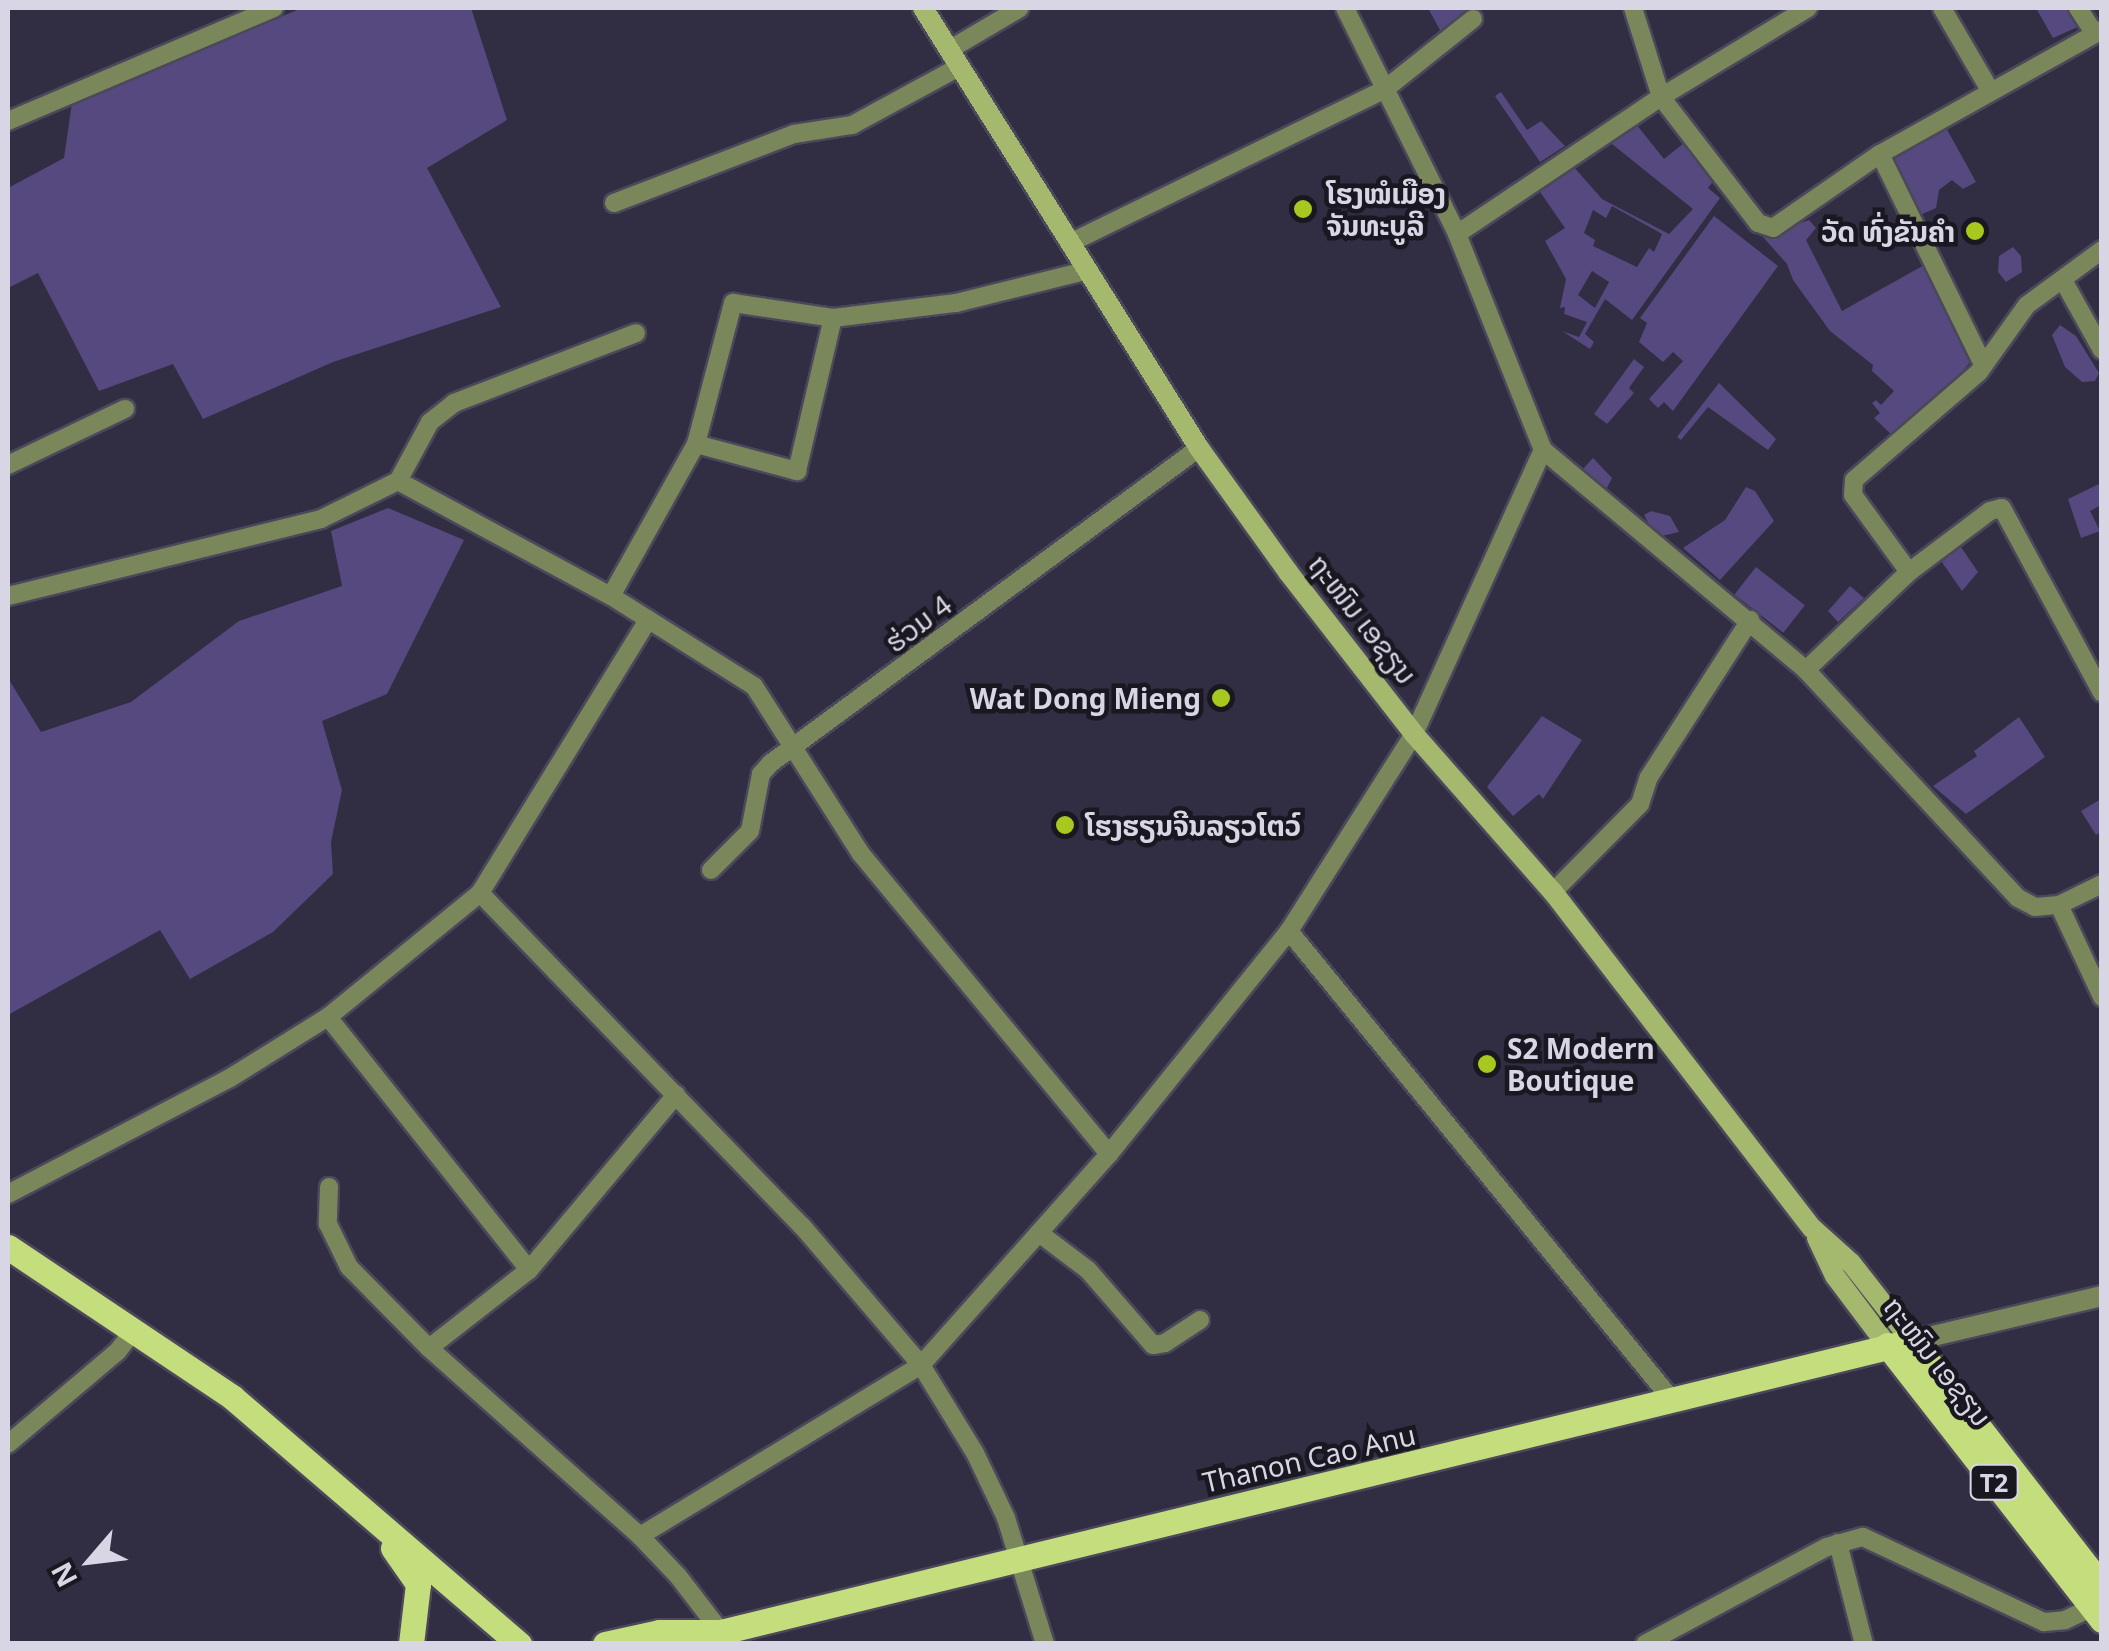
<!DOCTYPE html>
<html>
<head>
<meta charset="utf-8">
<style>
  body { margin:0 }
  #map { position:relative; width:2109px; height:1651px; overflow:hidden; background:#312d42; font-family:"Noto Sans","Noto Sans Lao",sans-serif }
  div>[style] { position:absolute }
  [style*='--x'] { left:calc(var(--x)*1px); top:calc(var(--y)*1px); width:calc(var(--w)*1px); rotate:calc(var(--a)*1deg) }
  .green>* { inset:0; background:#56497f; transform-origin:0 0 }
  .roads { filter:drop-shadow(2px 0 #4c485c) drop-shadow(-2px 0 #4c485c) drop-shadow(0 2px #4c485c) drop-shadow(0 -2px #4c485c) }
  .minor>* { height:18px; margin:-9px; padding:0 9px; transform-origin:9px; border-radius:9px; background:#7a875a }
  .tertiary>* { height:20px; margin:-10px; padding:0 10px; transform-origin:10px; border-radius:10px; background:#7a875a }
  .secondary>* { height:20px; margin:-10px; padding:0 10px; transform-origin:10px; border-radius:10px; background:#a4b86e }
  .primary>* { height:25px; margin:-12.5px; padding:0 12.5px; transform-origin:12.5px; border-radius:12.5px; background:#c5de7d }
  .dots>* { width:28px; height:28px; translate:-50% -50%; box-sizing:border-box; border:5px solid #191720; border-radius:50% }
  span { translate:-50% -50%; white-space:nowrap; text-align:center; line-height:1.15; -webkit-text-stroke:9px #191720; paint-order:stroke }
  .shield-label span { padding:2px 8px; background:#191720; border:2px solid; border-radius:8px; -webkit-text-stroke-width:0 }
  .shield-label { font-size:25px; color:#d8d6e4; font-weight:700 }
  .poi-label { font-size:28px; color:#d8d6e4; font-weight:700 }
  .left { translate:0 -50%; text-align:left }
  .right { translate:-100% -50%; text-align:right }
  .street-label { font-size:28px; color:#d8d6e4 }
  .frame { position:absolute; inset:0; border:10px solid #d8d6e4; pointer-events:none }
  .north { position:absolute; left:40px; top:1511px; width:100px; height:100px; -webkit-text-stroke:8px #191720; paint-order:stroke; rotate:242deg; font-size:28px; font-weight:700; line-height:40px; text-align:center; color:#d8d6e4 }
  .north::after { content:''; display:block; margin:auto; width:35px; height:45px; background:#d8d6e4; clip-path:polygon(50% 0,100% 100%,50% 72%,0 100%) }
</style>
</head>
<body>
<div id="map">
  <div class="green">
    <i style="clip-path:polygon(302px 8px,471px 8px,507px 120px,427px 168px,501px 307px,333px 362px,203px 419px,173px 364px,99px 391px,38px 273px,8px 288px,8px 188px,64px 158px,72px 103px)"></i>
    <i style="clip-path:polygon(1428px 8px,1472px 8px,1441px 32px)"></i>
    <i style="clip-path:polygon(2036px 8px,2072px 8px,2080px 26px,2053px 38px)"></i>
    <i style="clip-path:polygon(1501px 92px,1527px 130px,1541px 121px,1565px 146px,1540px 162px,1495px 96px)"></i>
    <i style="clip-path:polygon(evenodd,1636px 124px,1664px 159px,1684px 143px,1716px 177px,1708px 188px,1720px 198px,1632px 320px,1605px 299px,1585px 334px,1594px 342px,1590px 349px,1562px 331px,1579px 337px,1587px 322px,1564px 314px,1565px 307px,1560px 308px,1566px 279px,1545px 241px,1565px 228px,1538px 189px,1573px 166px,1602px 199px,1669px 234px,1693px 209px,1607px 140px,1636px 124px,1612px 206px,1662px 234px,1654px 252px,1649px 248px,1637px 267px,1593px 246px,1595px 240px,1584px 233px,1593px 210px,1606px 218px,1612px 206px,1636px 124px,1592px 271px,1609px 282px,1595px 308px,1578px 295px,1592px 271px)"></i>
    <i style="clip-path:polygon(1944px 124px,1976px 182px,1963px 189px,1952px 180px,1939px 190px,1936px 208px,1920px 215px,1889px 156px)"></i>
    <i style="clip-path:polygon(1714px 216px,1778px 266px,1673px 411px,1664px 402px,1658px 408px,1649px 399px,1683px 361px,1673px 352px,1663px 362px,1639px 342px,1647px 323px,1640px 318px)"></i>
    <i style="clip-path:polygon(1809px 220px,1816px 228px,1806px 240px,1842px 311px,1926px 264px,1969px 346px,1971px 361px,1962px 372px,1892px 435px,1874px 418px,1880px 413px,1872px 403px,1876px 400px,1881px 405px,1894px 391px,1872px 371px,1873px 365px,1830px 331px,1793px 280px,1787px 264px,1763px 237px)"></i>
    <i style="clip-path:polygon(2013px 247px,2021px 256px,2022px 272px,2006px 282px,1998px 272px,1999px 256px)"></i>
    <i style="clip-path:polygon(2060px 325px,2076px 336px,2099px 373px,2095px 381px,2082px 382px,2065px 367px,2052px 335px)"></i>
    <i style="clip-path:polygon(1634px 359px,1644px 367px,1629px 388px,1634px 393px,1607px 424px,1594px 414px)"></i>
    <i style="clip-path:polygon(1719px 383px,1776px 439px,1768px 450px,1708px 407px,1681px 440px,1677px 437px)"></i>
    <i style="clip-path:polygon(1593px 458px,1612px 478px,1607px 488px,1581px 471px)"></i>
    <i style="clip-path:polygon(2101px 483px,2101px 505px,2090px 511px,2100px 531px,2081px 538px,2068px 499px)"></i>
    <i style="clip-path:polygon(1746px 487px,1755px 491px,1774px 521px,1720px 580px,1683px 548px,1725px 520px)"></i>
    <i style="clip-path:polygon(388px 508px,464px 540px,387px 694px,322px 721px,342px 790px,331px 842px,333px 874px,273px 932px,190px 979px,160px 930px,8px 1015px,8px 678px,41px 732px,131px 702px,239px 621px,342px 586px,331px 531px)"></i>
    <i style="clip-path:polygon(1651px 511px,1670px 516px,1679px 532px,1662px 536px,1652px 530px,1644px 515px)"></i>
    <i style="clip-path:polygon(1959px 544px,1978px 572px,1962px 591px,1939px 558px)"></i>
    <i style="left:1756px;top:567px;width:62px;height:35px;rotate:38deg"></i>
    <i style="clip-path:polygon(1850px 586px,1864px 598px,1838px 622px,1828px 611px)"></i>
    <i style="clip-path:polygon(1542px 716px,1582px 740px,1543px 799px,1539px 794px,1513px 816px,1487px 787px)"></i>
    <i style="clip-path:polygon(2019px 717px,2045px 757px,1966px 814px,1933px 786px,1977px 756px,1974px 751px)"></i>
    <i style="clip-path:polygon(2101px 799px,2101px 832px,2096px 835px,2081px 811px)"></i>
  </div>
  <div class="roads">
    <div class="minor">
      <i style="--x:1345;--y:8;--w:252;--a:63.6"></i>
      <i style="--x:1457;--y:234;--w:232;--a:68.3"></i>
      <i style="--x:1543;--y:450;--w:343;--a:39.9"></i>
      <i style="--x:1806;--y:670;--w:311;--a:47.1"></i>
      <i style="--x:2018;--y:898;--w:19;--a:28"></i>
      <i style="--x:2035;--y:907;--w:24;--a:-5"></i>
      <i style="--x:2059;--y:905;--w:48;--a:-26"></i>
      <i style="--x:1633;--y:8;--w:93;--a:72.5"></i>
      <i style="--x:1661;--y:97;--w:159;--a:52.4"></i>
      <i style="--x:1758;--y:223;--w:16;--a:18"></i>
      <i style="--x:1773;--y:228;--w:130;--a:-34.7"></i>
      <i style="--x:1880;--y:154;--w:254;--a:-29.2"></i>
      <i style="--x:1942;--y:8;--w:95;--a:59.7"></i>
      <i style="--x:2078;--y:8;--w:30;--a:57"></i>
      <i style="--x:949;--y:50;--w:82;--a:-30.6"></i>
      <i style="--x:8;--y:121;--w:289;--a:-23"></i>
      <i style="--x:1880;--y:154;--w:234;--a:63.9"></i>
      <i style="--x:614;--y:203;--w:193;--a:-21"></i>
      <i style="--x:794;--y:134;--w:59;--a:-8.8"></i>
      <i style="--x:852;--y:125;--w:122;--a:-28.5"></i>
      <i style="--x:1457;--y:234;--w:246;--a:-33.9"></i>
      <i style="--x:1661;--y:97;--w:172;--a:-31.2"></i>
      <i style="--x:1072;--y:242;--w:347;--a:-26"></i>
      <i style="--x:1384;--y:90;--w:114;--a:-38.6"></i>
      <i style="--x:2063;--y:280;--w:80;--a:60.9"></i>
      <i style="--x:696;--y:444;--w:105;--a:15"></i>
      <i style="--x:797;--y:471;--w:157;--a:-76.8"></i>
      <i style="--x:8;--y:465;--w:130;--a:-25.6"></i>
      <i style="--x:398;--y:481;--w:67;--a:-61.5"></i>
      <i style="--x:430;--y:422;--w:31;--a:-38"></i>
      <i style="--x:454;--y:403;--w:195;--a:-21"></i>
      <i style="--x:1909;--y:572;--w:95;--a:-126"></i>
      <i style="--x:1853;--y:495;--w:15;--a:-86"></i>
      <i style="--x:1854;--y:480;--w:165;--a:-40.8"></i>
      <i style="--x:1979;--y:372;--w:82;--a:-54.4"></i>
      <i style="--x:2027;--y:305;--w:93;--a:-36.3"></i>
      <i style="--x:8;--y:596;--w:322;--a:-13.8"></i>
      <i style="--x:321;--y:519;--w:86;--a:-26.3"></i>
      <i style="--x:398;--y:481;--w:242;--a:28.4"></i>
      <i style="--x:611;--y:596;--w:169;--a:32.2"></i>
      <i style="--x:754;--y:686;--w:199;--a:57.5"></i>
      <i style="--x:861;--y:854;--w:389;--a:50.4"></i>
      <i style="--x:611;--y:596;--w:174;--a:-60.8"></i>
      <i style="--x:696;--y:444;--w:146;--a:-75.3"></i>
      <i style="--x:733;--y:303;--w:101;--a:8.5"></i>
      <i style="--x:833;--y:318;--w:124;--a:-7"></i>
      <i style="--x:956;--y:303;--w:137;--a:-13.9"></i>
      <i style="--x:1806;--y:670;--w:142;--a:-43.6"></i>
      <i style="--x:1909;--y:572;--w:101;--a:-37"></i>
      <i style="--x:1990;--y:511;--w:12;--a:-14"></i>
      <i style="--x:2002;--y:508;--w:210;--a:61.6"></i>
      <i style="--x:711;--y:870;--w:55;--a:-45"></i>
      <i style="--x:750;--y:831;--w:58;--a:-79.1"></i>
      <i style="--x:761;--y:774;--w:15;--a:-48"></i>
      <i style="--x:771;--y:763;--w:531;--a:-36.35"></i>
      <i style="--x:1553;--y:892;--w:124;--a:-45.3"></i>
      <i style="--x:1640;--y:804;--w:28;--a:-72"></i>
      <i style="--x:1649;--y:777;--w:187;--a:-57.2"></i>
      <i style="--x:480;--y:893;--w:463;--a:46"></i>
      <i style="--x:802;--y:1226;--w:183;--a:49.4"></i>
      <i style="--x:921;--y:1365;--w:103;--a:58.5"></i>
      <i style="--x:975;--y:1453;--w:72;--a:64.5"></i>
      <i style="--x:1006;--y:1518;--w:132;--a:72.8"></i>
      <i style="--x:2059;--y:905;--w:102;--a:64.9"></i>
      <i style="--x:1289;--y:931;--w:606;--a:50.76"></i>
      <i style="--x:328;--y:1017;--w:323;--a:51.5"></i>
      <i style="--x:329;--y:1187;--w:37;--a:92"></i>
      <i style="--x:328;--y:1224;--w:48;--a:64"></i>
      <i style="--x:349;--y:1267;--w:114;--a:45.4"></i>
      <i style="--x:429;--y:1348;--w:283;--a:41.7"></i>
      <i style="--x:640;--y:1536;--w:55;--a:46.5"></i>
      <i style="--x:678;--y:1576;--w:71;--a:52.5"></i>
      <i style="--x:8;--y:1194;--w:250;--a:-27.6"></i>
      <i style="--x:230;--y:1078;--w:115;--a:-31.9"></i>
      <i style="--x:328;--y:1017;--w:196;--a:-39.2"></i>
      <i style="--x:480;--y:893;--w:321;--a:-58.4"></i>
      <i style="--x:1039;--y:1233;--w:61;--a:37.1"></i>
      <i style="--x:1088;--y:1270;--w:99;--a:49.1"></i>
      <i style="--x:1153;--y:1345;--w:12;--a:-9"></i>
      <i style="--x:1165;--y:1343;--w:42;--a:-33.3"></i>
      <i style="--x:429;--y:1348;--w:127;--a:-38"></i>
      <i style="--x:529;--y:1270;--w:229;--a:-50"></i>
      <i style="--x:8;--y:1444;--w:143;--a:-40.2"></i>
      <i style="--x:117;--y:1352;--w:29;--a:-52"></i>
      <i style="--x:640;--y:1536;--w:329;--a:-31.3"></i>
      <i style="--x:921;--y:1365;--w:283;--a:-48.3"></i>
      <i style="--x:1109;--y:1154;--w:287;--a:-51.1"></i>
      <i style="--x:1289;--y:931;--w:233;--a:-57.6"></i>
      <i style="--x:1414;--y:734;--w:312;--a:-65.6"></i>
      <i style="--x:1838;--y:1543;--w:104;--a:75.6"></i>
      <i style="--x:1645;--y:1644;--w:206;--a:-28.1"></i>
      <i style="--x:1827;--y:1547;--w:37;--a:-16"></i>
      <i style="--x:1863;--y:1537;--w:200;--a:25.2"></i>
      <i style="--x:2044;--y:1622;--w:21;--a:-5"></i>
      <i style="--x:2065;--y:1620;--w:29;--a:-25"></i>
    </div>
    <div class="tertiary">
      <i style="--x:1912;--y:1341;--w:195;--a:-13.3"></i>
    </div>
    <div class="secondary">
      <i style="--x:923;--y:8;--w:519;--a:57.9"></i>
      <i style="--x:1199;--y:448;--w:153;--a:54.3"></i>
      <i style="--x:1288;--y:572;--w:205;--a:52.1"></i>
      <i style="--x:1414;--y:734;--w:210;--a:48.7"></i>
      <i style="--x:1553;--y:892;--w:424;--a:52.4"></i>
      <i style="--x:1812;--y:1228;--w:52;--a:41.9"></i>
      <i style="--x:1851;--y:1263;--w:99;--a:52"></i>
      <i style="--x:1817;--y:1238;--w:42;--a:64.7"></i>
      <i style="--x:1835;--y:1276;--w:86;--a:53"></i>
    </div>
    <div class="primary">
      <i style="--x:8;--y:1247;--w:270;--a:33.8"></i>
      <i style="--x:232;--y:1397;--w:379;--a:40.7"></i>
      <i style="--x:1887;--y:1345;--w:349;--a:52"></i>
      <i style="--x:393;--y:1548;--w:44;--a:55.2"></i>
      <i style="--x:418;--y:1584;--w:60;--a:96.7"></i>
      <i style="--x:605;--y:1644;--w:55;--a:-12.5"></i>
      <i style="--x:659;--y:1632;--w:57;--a:0"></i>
      <i style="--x:697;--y:1644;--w:27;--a:-27"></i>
      <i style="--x:721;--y:1632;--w:1226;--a:-13.73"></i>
      <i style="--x:1912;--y:1341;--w:310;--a:52.2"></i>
    </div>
  </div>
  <div class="dots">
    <i style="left:1303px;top:209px;background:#a7c81f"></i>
    <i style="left:1975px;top:231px;background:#a7c81f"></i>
    <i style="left:1221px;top:698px;background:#a7c81f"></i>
    <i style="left:1065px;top:825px;background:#a7c81f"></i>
    <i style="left:1487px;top:1064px;background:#a7c81f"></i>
  </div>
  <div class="shield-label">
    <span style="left:1994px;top:1482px">T2</span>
  </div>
  <div class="poi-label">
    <span class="left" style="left:1326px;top:209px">ໂຮງໝໍເມືອງ<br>ຈັນທະບູລີ</span>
    <span class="right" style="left:1955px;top:231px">ວັດ ທົ່ງຂັນຄຳ</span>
    <span class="right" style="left:1201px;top:698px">Wat Dong Mieng</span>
    <span class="left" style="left:1085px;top:825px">ໂຮງຮຽນຈີນລຽວໂຕວ໌</span>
    <span class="left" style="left:1507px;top:1064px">S2 Modern<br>Boutique</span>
  </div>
  <div class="street-label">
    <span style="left:1363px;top:619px;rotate:52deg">ຖະໜົນ ເອຊຽນ</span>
    <span style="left:918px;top:623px;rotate:-37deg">ຮ່ວມ 4</span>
    <span style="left:1938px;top:1361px;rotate:52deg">ຖະໜົນ ເອຊຽນ</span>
    <span style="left:1309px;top:1458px;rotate:-13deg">Thanon Cao Anu</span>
  </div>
  <div class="frame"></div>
  <div class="north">N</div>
</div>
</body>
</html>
